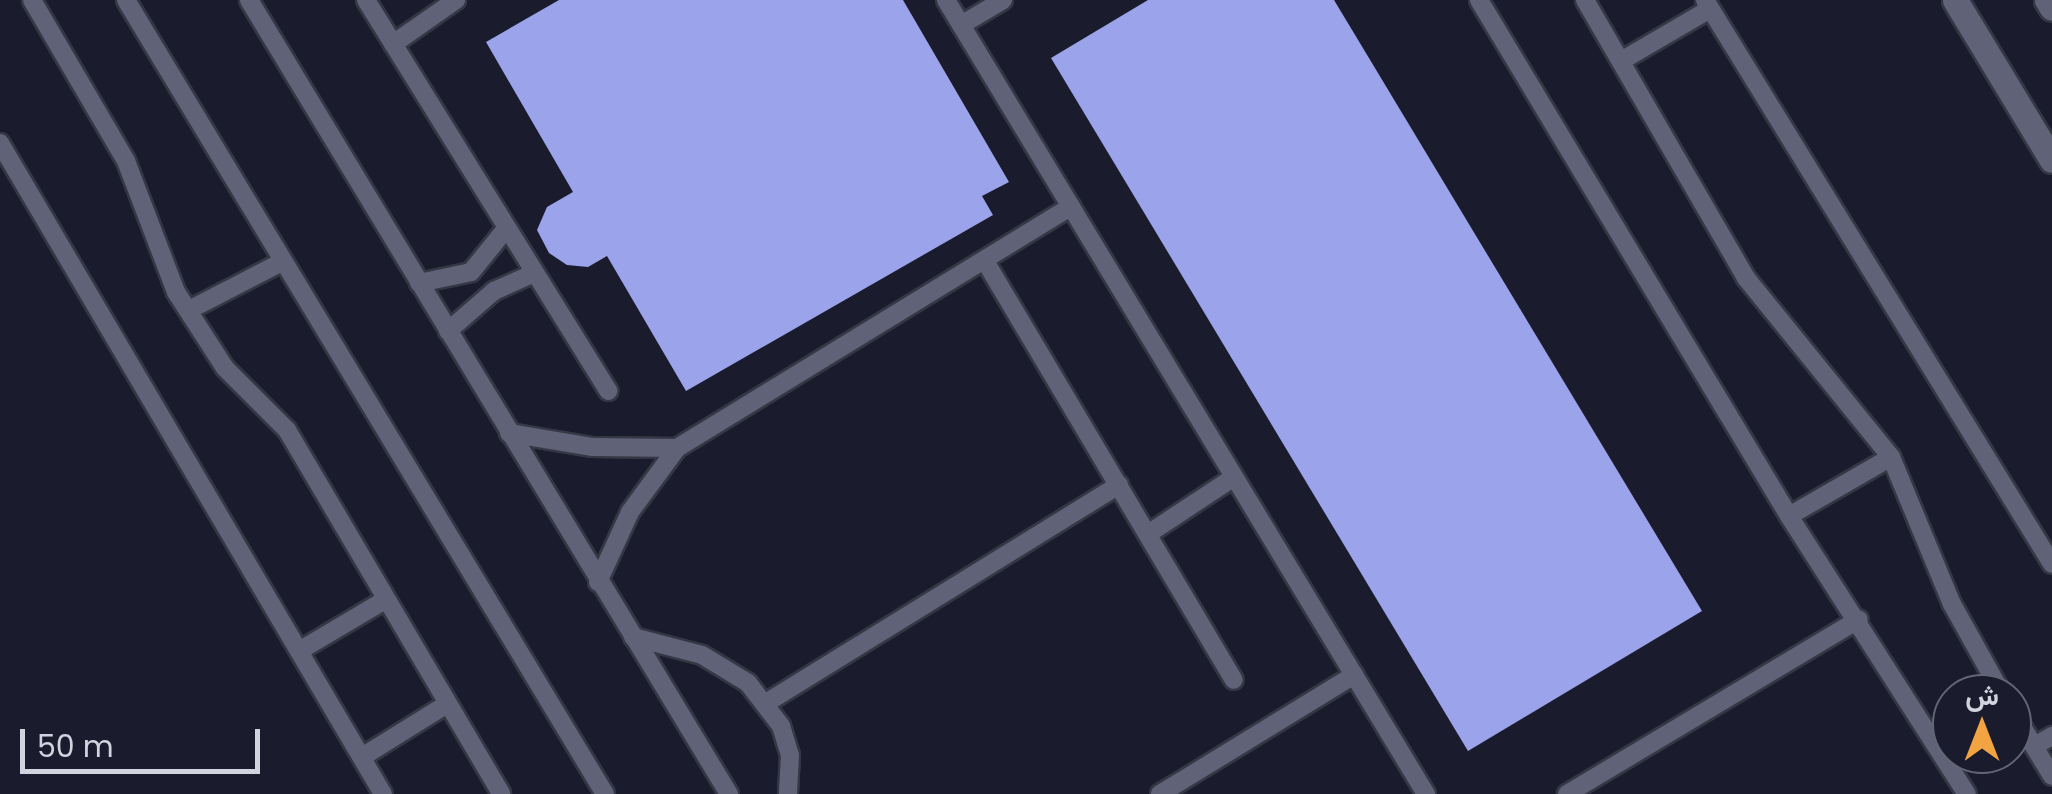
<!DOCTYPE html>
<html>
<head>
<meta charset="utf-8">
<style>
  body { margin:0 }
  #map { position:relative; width:2052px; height:794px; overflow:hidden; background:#1a1c2d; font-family:Poppins,Vazirmatn,sans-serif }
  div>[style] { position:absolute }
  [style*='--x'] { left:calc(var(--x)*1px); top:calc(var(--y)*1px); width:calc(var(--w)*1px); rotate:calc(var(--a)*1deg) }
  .building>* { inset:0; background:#9ba4ea }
  .roads { filter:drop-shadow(2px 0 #363745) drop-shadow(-2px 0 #363745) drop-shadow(0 2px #363745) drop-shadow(0 -2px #363745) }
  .lane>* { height:18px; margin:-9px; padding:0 9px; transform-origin:9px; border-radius:9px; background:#606378 }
  .secondary>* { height:25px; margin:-12.5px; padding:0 12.5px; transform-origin:12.5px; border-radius:12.5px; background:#606378 }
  span { translate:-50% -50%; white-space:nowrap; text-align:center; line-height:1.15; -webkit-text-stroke:10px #1a1c2d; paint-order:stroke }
  .north { position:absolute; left:1932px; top:674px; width:100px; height:100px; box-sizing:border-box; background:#1a1c2d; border:2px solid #636574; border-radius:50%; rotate:0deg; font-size:28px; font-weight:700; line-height:40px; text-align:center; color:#d1d3df }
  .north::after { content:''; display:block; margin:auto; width:35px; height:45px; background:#f3a442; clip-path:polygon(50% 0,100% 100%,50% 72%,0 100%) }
  .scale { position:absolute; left:20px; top:729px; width:240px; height:45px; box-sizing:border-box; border:5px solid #d1d3df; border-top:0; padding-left:12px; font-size:30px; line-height:35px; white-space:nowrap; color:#d1d3df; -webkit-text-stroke:8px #1a1c2d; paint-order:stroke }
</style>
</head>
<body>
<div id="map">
  <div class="building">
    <i style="clip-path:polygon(559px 0,903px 0,1009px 182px,982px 196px,993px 215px,686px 391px,607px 256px,588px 267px,567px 265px,549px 253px,537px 230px,547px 207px,573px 192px,486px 42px)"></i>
    <i style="clip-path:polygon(1148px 0,1334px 0,1702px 611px,1468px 751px,1051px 58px)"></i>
  </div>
  <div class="roads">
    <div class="lane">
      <i style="--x:32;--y:0;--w:186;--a:59.7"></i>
      <i style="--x:126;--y:161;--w:140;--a:69.1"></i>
      <i style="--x:176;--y:292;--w:90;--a:57.2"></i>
      <i style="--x:225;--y:368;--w:88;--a:45"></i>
      <i style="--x:287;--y:430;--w:422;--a:59.5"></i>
      <i style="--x:126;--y:0;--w:927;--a:58.9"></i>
      <i style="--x:249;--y:0;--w:928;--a:58.85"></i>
      <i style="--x:366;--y:0;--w:460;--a:58.2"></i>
      <i style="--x:946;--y:0;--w:928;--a:58.85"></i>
      <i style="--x:1479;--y:0;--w:602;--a:59"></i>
      <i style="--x:1789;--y:516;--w:330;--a:57.4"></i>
      <i style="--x:1585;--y:0;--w:321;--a:59.9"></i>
      <i style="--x:1746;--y:278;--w:230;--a:51"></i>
      <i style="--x:1891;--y:457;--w:159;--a:67.5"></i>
      <i style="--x:1952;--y:604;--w:103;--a:60.9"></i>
      <i style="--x:1705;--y:0;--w:662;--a:58.4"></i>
      <i style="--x:961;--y:25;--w:49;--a:-30.8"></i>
      <i style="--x:393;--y:44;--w:77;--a:-34.9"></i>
      <i style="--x:1621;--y:61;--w:103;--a:-30.3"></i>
      <i style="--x:0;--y:143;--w:755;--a:59.53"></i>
      <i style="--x:985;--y:261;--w:487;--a:59.3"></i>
      <i style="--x:419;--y:283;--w:53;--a:-11.9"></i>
      <i style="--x:471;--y:272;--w:54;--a:-51"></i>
      <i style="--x:189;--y:310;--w:105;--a:-27.3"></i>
      <i style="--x:448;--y:331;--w:61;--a:-41"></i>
      <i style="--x:494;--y:291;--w:42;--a:-24.1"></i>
      <i style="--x:509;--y:433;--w:85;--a:9.5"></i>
      <i style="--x:593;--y:447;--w:84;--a:0.7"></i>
      <i style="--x:1789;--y:516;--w:118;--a:-30"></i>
      <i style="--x:1148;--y:534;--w:103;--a:-33.5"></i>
      <i style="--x:598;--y:582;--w:77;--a:-65.4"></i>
      <i style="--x:630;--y:512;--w:79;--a:-53.7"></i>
      <i style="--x:677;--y:448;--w:462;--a:-31.5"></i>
      <i style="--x:633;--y:637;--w:71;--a:14.6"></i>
      <i style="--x:702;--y:655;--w:54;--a:31.3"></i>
      <i style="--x:748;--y:683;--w:54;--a:52.5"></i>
      <i style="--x:781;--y:726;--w:30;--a:73"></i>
      <i style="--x:790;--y:755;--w:39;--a:93"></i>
      <i style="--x:299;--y:651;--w:100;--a:-30.7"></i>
      <i style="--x:766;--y:703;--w:415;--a:-31.7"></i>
      <i style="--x:2012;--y:710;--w:77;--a:58.8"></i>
      <i style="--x:2034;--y:746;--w:21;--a:-29"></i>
      <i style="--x:362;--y:757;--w:100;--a:-31.9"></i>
      <i style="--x:1160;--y:794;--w:228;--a:-31.5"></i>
      <i style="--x:1567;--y:794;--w:340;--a:-30.9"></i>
    </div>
    <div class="secondary">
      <i style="--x:1955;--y:0;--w:187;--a:58.8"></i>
      <i style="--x:2047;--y:0;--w:9;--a:58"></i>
    </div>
  </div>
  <div class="north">ش</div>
  <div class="scale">50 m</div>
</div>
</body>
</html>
